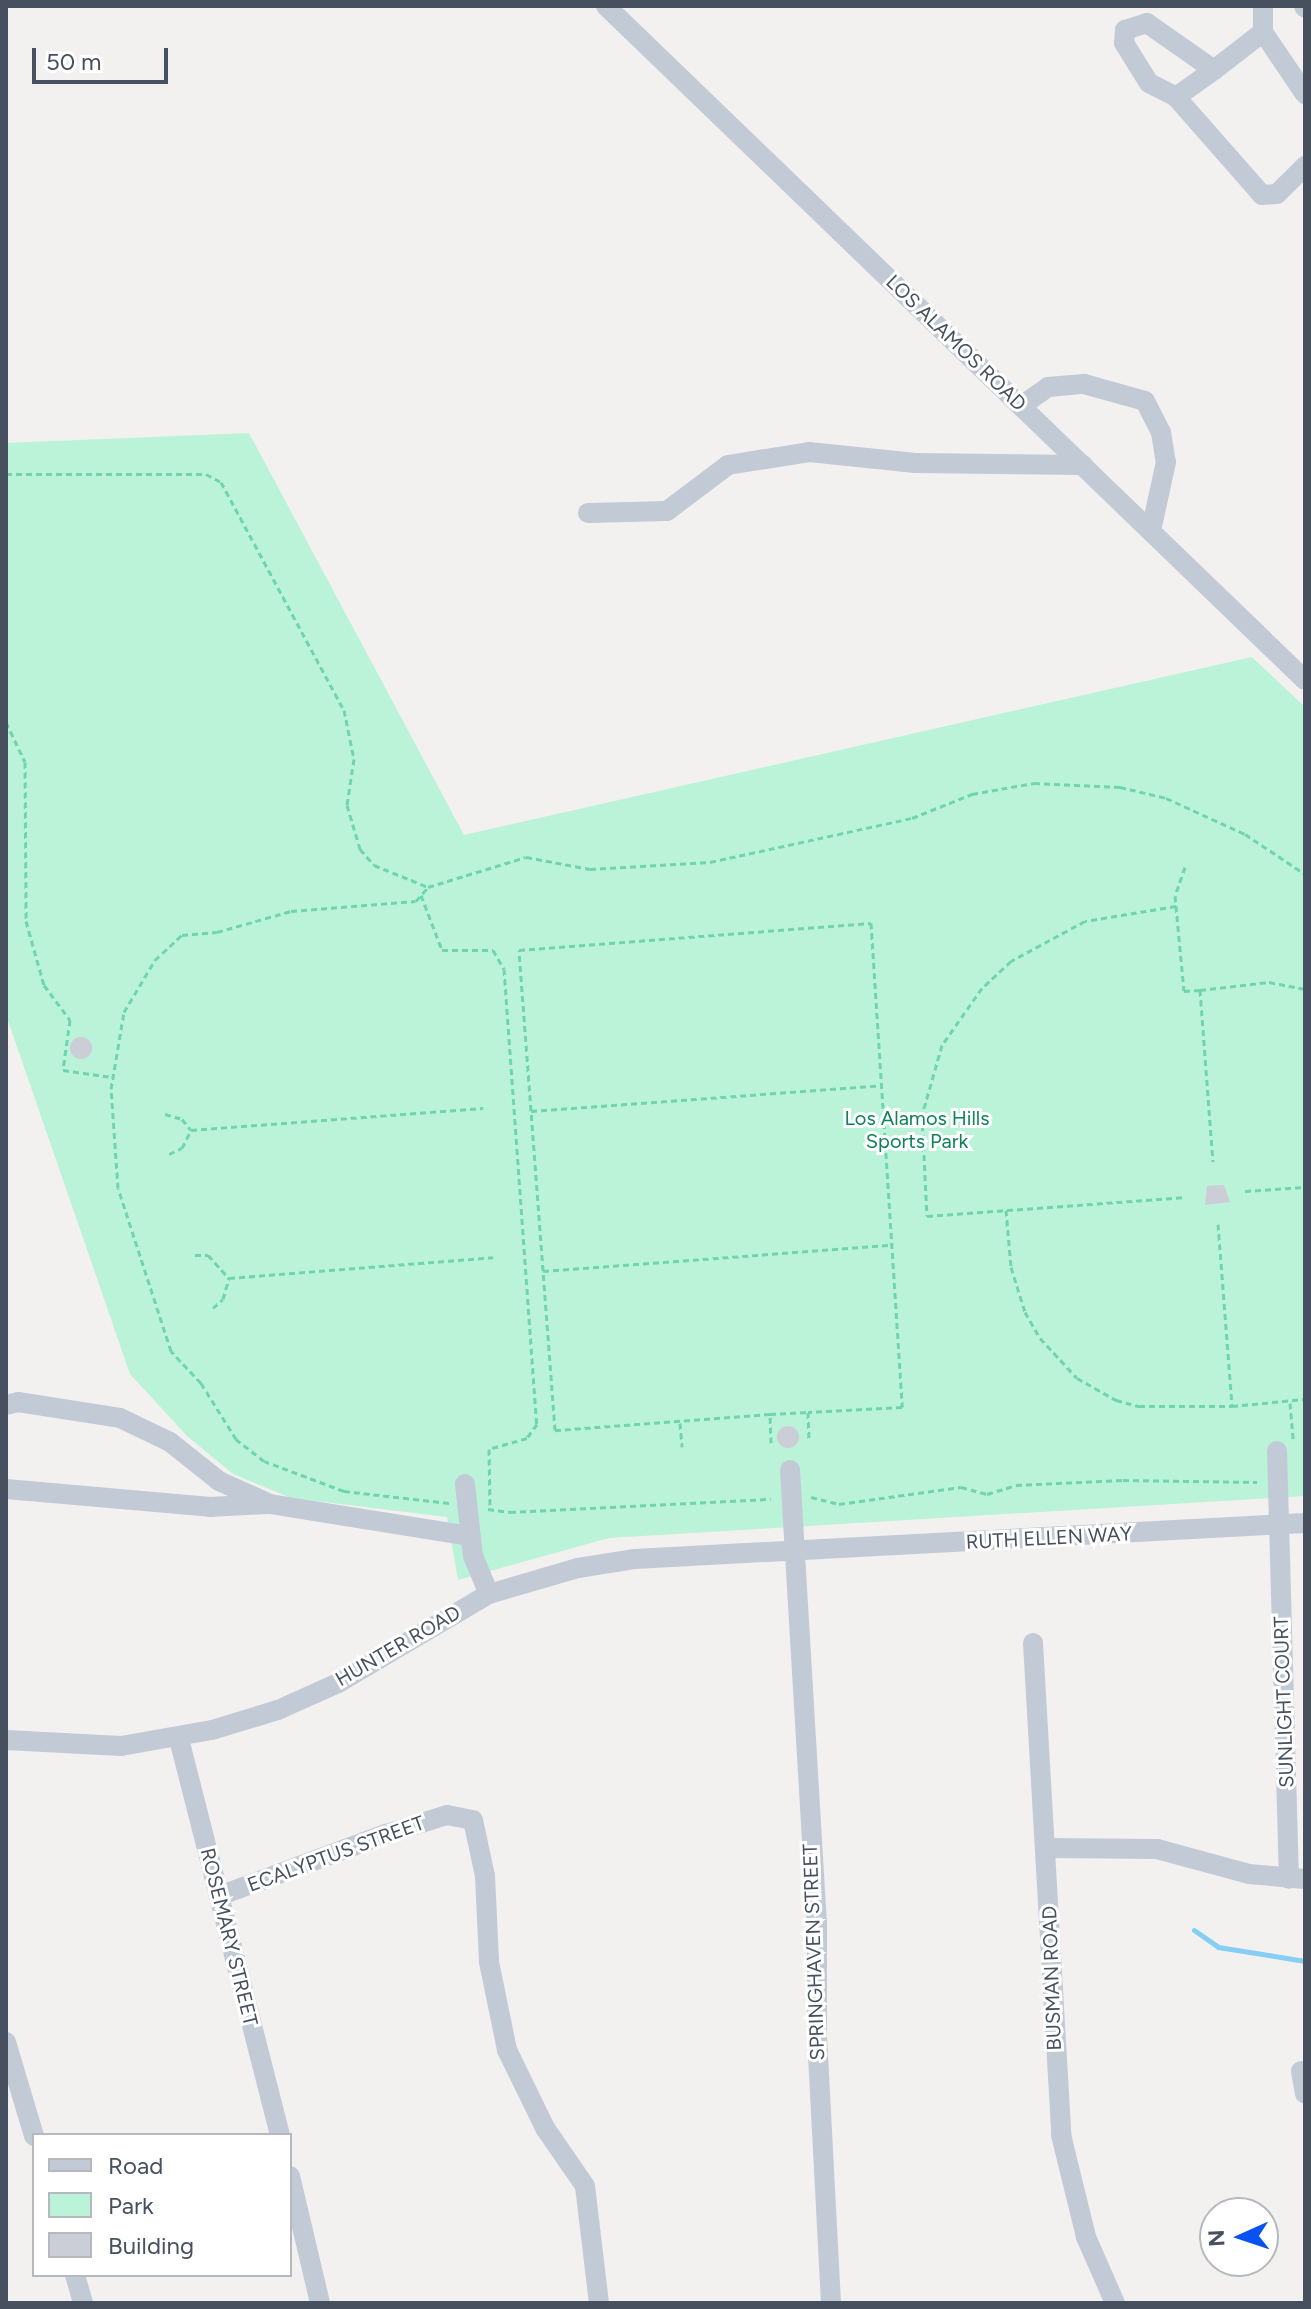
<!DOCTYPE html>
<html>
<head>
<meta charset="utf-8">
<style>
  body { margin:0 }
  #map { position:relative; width:1311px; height:2309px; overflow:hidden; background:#f3f0f0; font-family:Figtree,sans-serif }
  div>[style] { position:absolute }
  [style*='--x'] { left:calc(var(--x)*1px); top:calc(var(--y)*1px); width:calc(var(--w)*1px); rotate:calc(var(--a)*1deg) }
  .green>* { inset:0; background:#bbf3d8 }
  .stream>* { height:5px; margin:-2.5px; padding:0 2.5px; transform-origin:2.5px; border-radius:2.5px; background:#85cef4 }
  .building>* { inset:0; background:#cbced6 }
  .round { border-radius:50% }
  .path>* { height:3px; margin-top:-1.5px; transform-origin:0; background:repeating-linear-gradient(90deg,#70d4b0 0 6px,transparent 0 10px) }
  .minor>* { height:20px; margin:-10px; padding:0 10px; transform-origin:10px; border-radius:10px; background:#c2cad6 }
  span { translate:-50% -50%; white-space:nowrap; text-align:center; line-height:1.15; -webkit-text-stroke:6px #fff; paint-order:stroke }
  .street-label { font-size:20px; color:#46505f }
  .park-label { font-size:20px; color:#0f8258 }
  .frame { position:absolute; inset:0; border:8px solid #46505f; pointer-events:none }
  .legend { position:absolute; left:32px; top:2133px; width:260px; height:144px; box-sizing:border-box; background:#fff; border:2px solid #b5b9bf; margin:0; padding:10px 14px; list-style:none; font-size:24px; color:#46505f }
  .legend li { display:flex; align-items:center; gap:16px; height:40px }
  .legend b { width:40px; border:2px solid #b5b9bf }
  .north { position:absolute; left:1199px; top:2197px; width:80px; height:80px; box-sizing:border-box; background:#fff; border:2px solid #b5b9bf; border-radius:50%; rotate:267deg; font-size:22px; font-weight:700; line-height:32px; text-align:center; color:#46505f }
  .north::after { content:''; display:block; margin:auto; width:28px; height:36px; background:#0a51f2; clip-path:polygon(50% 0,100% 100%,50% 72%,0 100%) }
  .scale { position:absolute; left:32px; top:48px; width:136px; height:36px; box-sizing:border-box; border:4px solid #46505f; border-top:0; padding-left:10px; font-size:24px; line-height:28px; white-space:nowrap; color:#46505f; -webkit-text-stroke:6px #fff; paint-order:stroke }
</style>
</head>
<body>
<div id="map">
  <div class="green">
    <i style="clip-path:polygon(249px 433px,464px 835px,1252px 657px,1305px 707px,1305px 1496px,609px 1538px,458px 1580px,447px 1517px,291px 1498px,233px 1474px,187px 1436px,130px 1374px,6px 1015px,6px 443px)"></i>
  </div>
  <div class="stream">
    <i style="--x:1194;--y:1930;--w:29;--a:35"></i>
    <i style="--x:1218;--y:1947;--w:88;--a:9.1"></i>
  </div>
  <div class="building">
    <i class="round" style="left:70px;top:1037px;width:22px;height:22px"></i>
    <i style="clip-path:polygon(1224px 1185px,1230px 1202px,1205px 1205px,1207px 1186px)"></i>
    <i class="round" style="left:777px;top:1426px;width:22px;height:22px"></i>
  </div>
  <div class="path">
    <i style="--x:6;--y:474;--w:200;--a:0"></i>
    <i style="--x:206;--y:474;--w:17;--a:28"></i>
    <i style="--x:221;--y:482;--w:259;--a:61.7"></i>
    <i style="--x:344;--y:710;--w:50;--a:78.5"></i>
    <i style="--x:354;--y:759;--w:47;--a:98.7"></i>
    <i style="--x:347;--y:805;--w:46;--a:73.5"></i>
    <i style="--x:360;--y:849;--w:21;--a:49"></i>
    <i style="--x:374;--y:865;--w:58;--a:22.2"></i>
    <i style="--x:6;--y:722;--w:44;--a:64.6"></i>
    <i style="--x:25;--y:762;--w:159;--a:89.6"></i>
    <i style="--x:26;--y:921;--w:66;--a:74.3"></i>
    <i style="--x:44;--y:985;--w:44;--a:53.4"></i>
    <i style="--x:70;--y:1020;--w:50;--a:98"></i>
    <i style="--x:63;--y:1070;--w:49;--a:8.1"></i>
    <i style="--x:1185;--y:867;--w:31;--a:109"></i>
    <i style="--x:1175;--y:896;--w:95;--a:84.6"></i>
    <i style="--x:1184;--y:991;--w:16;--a:-4"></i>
    <i style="--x:1200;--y:990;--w:172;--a:85.7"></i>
    <i style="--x:421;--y:895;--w:59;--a:69.1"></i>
    <i style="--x:442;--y:950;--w:51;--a:0"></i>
    <i style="--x:493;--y:950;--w:22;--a:60"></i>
    <i style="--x:504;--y:969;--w:456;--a:85.9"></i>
    <i style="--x:537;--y:1424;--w:17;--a:126"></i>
    <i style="--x:527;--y:1438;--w:40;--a:164"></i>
    <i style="--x:489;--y:1449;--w:60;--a:89"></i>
    <i style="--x:1176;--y:906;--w:92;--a:170.6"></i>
    <i style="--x:1085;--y:921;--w:84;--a:151.6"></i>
    <i style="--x:1011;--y:961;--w:40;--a:137"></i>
    <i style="--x:982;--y:988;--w:70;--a:125.1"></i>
    <i style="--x:942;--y:1045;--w:73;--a:105.9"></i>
    <i style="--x:922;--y:1115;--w:101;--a:87.2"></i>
    <i style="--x:927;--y:1216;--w:257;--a:-4.2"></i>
    <i style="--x:1200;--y:990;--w:69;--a:-6.6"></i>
    <i style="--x:1269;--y:982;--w:37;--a:11"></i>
    <i style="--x:531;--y:1111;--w:352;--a:-4.2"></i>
    <i style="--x:165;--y:1114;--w:18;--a:16"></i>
    <i style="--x:182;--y:1119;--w:14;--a:51"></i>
    <i style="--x:169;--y:1154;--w:14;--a:-25"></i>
    <i style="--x:182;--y:1148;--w:20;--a:-63"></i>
    <i style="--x:191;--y:1130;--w:293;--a:-4.3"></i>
    <i style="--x:1245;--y:1191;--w:60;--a:-3.8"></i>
    <i style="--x:1006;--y:1210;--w:57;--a:85"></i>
    <i style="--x:1011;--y:1267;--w:47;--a:72.7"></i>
    <i style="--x:1025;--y:1312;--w:30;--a:60"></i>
    <i style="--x:1040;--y:1338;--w:54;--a:47.2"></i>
    <i style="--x:1077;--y:1378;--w:45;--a:29.4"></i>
    <i style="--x:1116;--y:1400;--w:24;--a:15"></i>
    <i style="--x:1139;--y:1406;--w:93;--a:0"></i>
    <i style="--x:1218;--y:1224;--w:183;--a:85.6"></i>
    <i style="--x:1232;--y:1406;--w:73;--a:-5.5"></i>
    <i style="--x:195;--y:1255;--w:13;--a:0"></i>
    <i style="--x:208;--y:1255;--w:31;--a:48"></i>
    <i style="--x:543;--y:1271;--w:349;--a:-4.3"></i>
    <i style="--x:213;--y:1308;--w:13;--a:-42"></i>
    <i style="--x:223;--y:1299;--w:22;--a:-74"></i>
    <i style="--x:229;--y:1278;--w:265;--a:-4.5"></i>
    <i style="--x:1290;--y:1403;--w:36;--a:85"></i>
    <i style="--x:770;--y:1414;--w:216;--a:175.7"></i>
    <i style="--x:555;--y:1430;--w:481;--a:-94.3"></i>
    <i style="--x:519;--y:950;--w:353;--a:-4.4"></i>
    <i style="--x:871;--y:923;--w:485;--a:86.3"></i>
    <i style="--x:902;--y:1407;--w:94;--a:177"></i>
    <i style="--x:680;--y:1423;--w:24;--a:85"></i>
    <i style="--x:771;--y:1443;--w:29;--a:-92"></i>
    <i style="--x:770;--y:1414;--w:38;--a:-3"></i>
    <i style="--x:808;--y:1412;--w:27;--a:88"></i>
    <i style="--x:811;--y:1497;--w:29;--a:14"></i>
    <i style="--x:839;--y:1504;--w:123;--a:-7.9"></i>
    <i style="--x:961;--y:1487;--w:27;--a:15"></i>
    <i style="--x:987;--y:1494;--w:30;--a:-17"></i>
    <i style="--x:1016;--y:1485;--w:107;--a:-2.7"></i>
    <i style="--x:1123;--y:1480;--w:134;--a:0.9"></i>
    <i style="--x:449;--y:1503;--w:106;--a:-173.5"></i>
    <i style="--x:344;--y:1491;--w:85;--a:-159.4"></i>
    <i style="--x:264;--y:1461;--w:36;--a:-142"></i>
    <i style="--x:236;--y:1439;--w:66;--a:-122"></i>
    <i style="--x:201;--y:1383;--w:44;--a:-133.2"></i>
    <i style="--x:171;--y:1351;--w:171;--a:-108"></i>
    <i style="--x:118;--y:1188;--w:99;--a:-94"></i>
    <i style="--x:111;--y:1089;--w:78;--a:-80.4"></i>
    <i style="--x:124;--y:1012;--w:61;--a:-59.2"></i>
    <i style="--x:155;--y:960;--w:37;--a:-43"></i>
    <i style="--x:182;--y:935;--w:35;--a:-5"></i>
    <i style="--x:217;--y:932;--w:77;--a:-15.8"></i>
    <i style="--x:291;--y:911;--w:125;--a:-4.6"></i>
    <i style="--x:416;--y:901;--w:18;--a:-49"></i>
    <i style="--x:428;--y:887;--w:102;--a:-17"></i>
    <i style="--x:526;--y:857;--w:65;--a:10.6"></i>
    <i style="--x:590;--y:869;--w:120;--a:-3.3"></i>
    <i style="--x:710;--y:862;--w:207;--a:-12.3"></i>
    <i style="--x:912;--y:818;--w:65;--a:-21.8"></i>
    <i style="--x:972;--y:794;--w:63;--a:-10.1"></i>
    <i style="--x:1034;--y:783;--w:86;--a:2.7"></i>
    <i style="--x:1120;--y:787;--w:47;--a:13.4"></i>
    <i style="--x:1166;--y:798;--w:87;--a:24.5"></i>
    <i style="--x:1245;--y:834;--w:72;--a:33.7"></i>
    <i style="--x:488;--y:1509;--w:22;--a:8"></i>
    <i style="--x:510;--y:1512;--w:261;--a:-2.9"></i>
  </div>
  <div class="minor">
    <i style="--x:606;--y:6;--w:971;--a:43.96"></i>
    <i style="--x:1263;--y:6;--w:26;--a:90"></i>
    <i style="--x:1263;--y:32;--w:75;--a:55.9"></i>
    <i style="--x:1304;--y:6;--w:2;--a:63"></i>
    <i style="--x:1263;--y:32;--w:62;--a:142.2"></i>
    <i style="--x:1214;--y:70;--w:82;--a:-145"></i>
    <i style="--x:1147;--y:23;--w:23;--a:162"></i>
    <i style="--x:1125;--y:30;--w:13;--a:94"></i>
    <i style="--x:1124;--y:43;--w:47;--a:58"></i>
    <i style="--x:1149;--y:83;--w:30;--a:27"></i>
    <i style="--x:1176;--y:97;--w:130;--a:48.7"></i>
    <i style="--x:1262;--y:195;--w:15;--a:-4"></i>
    <i style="--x:1277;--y:194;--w:40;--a:-45"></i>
    <i style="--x:1176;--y:97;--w:47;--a:-35.4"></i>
    <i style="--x:1021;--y:406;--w:33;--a:-35"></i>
    <i style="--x:1048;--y:387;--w:36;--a:-5"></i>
    <i style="--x:1084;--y:384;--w:63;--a:15.6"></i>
    <i style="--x:1145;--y:401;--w:35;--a:63"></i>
    <i style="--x:1161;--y:432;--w:30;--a:81"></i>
    <i style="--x:1166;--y:462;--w:71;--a:102.3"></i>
    <i style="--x:588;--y:513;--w:79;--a:-1.5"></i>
    <i style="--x:667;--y:511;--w:76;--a:-37"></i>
    <i style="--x:728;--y:465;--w:82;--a:-9.1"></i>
    <i style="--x:809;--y:452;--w:107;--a:5.9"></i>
    <i style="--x:915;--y:463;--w:168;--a:0.7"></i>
    <i style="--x:6;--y:1405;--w:12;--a:-14"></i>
    <i style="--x:18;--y:1402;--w:103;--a:8.9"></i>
    <i style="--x:120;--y:1418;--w:55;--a:25.6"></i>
    <i style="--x:170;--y:1442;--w:63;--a:38.5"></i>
    <i style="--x:219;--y:1481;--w:56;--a:24.3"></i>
    <i style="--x:270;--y:1504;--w:202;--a:9.1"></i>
    <i style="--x:1277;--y:1451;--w:428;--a:88.4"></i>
    <i style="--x:790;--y:1470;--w:454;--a:86.6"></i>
    <i style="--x:817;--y:1923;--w:113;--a:90"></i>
    <i style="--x:817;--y:2036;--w:267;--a:87"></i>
    <i style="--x:465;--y:1484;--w:72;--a:83.7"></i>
    <i style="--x:473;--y:1556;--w:41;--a:67.2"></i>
    <i style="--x:6;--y:1489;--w:205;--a:5"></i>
    <i style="--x:210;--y:1507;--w:56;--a:-3.1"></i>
    <i style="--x:1033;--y:1643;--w:493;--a:86.7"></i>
    <i style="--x:1061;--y:2135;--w:105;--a:76.2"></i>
    <i style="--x:1086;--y:2237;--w:72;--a:66.3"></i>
    <i style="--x:179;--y:1739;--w:409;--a:75.7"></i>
    <i style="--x:6;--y:1740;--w:115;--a:3"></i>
    <i style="--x:121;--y:1746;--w:92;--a:-10"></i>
    <i style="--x:212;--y:1730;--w:69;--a:-16.9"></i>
    <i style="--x:278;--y:1710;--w:68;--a:-24.3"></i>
    <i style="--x:340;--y:1682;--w:173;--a:-30.6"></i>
    <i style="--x:489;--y:1594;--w:93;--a:-16.3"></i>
    <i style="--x:578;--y:1568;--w:58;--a:-9"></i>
    <i style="--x:635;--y:1559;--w:671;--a:-3.08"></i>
    <i style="--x:1047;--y:1848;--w:110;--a:0.5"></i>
    <i style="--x:1157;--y:1849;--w:95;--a:15.2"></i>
    <i style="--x:1249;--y:1874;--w:56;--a:5.1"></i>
    <i style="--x:219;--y:1896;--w:178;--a:-20.4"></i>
    <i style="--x:386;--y:1834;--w:64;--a:-17.3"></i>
    <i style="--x:447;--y:1815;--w:26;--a:11"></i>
    <i style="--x:473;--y:1820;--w:57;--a:77.9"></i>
    <i style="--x:485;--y:1876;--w:86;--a:87.3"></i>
    <i style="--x:489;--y:1962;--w:90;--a:78.4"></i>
    <i style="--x:507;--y:2050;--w:87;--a:64"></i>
    <i style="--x:545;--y:2128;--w:70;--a:55.4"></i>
    <i style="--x:585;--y:2186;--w:118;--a:83.2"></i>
    <i style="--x:6;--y:2042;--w:98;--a:73.4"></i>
    <i style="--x:1301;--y:2071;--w:23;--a:80"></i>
    <i style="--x:290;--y:2176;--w:130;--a:76.7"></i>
    <i style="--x:75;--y:2275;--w:29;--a:74"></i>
  </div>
  <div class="street-label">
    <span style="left:956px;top:343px;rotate:44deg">LOS ALAMOS ROAD</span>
    <span style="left:1049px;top:1538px;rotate:-3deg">RUTH ELLEN WAY</span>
    <span style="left:398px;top:1646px;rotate:-30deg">HUNTER ROAD</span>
    <span style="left:1284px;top:1702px;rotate:-92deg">SUNLIGHT COURT</span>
    <span style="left:336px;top:1854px;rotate:-20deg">ECALYPTUS STREET</span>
    <span style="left:229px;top:1937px;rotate:76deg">ROSEMARY STREET</span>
    <span style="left:814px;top:1952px;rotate:-92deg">SPRINGHAVEN STREET</span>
    <span style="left:1052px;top:1978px;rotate:-92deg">BUSMAN ROAD</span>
  </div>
  <div class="park-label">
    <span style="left:917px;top:1130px">Los Alamos Hills<br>Sports Park</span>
  </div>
  <div class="frame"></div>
  <ul class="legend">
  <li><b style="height:10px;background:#c2cad6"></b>Road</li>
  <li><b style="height:22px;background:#bbf3d8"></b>Park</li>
  <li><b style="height:22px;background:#cbced6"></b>Building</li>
  </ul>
  <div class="north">N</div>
  <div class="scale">50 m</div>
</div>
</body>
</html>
